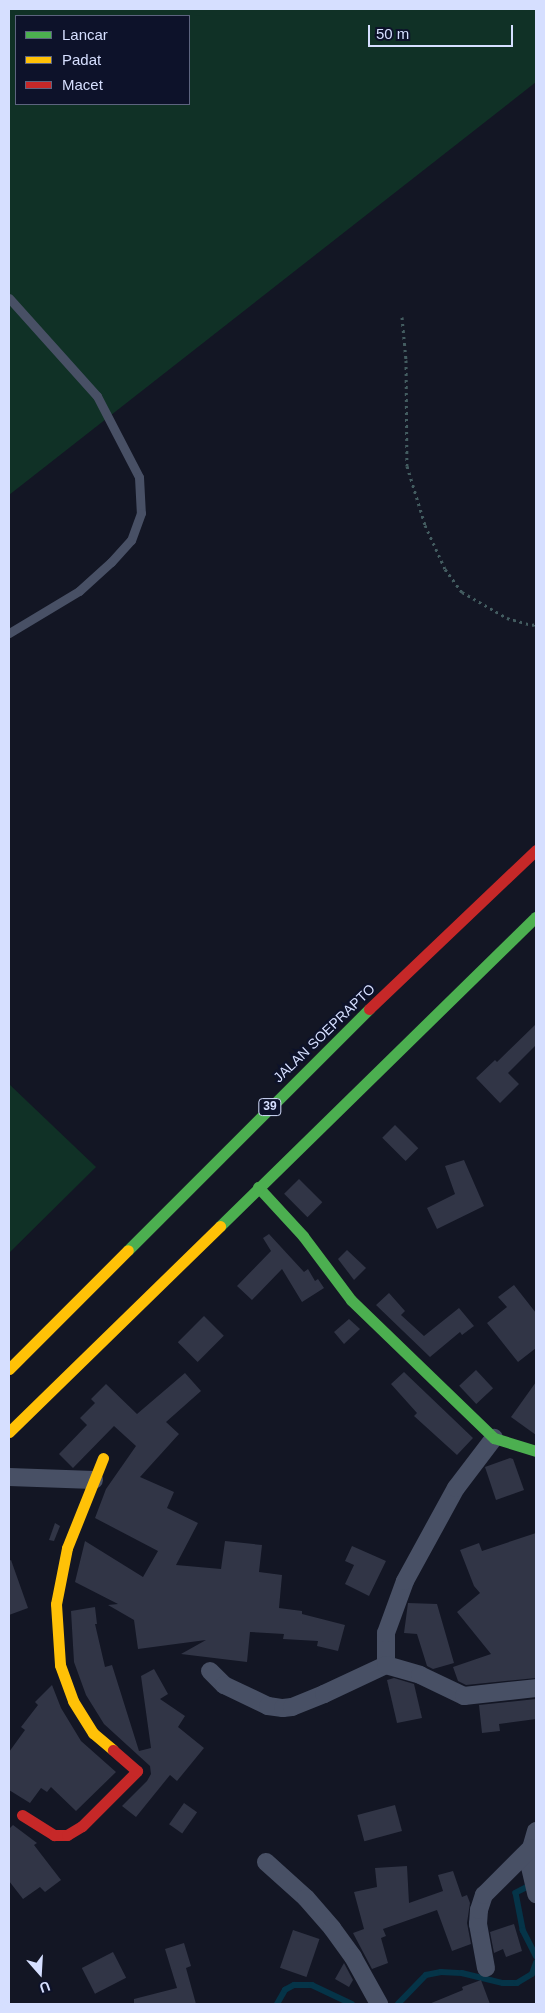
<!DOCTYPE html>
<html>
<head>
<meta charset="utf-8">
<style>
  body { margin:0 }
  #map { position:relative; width:545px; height:2013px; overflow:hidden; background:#131624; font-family:Helvetica,sans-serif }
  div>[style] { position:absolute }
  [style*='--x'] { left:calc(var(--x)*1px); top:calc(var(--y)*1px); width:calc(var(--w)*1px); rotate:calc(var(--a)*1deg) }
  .green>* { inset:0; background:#103126 }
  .stream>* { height:5.5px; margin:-2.75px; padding:0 2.75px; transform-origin:2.75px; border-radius:2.75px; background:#053448 }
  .building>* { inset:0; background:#313546; transform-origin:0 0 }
  .path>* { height:3px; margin-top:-1.5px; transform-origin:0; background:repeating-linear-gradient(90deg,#435c60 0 2.5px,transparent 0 6.5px) }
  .lane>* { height:9px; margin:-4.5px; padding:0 4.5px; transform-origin:4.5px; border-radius:4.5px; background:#485065 }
  .street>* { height:18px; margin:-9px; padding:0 9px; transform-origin:9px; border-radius:9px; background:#485065 }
  .fast>* { height:11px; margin:-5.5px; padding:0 5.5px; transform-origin:5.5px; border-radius:5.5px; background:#4caf50 }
  .slow>* { height:11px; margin:-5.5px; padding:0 5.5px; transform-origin:5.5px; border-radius:5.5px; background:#ffc107 }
  .jam>* { height:11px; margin:-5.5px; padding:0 5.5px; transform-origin:5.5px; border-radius:5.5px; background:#c62828 }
  span { translate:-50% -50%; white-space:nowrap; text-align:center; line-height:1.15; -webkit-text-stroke:4.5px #0d122a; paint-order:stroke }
  .shield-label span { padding:1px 4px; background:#0d122a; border:1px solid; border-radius:4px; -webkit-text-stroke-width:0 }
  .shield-label { font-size:12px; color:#d6dfff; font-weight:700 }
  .street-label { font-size:14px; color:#d6dfff }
  .frame { position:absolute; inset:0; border:10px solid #d6dfff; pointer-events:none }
  .legend { position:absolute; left:15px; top:15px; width:175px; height:90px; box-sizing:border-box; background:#0d122a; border:1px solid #5d647f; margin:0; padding:6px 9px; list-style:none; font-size:15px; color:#d6dfff }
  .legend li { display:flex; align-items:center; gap:10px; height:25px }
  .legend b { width:25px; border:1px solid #5d647f }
  .north { position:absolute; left:15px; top:1948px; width:50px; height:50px; -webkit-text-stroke:4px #0d122a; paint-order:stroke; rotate:161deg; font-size:14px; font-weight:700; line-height:20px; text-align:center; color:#d6dfff }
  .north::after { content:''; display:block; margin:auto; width:18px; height:22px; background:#d6dfff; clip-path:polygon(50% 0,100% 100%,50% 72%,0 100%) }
  .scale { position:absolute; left:368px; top:25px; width:145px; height:22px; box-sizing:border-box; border:2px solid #d6dfff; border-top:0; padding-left:6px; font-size:15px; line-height:18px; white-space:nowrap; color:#d6dfff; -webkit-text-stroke:4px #0d122a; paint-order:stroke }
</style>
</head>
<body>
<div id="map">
  <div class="green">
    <i style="clip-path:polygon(evenodd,9px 9px,536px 9px,536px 82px,9px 495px,9px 9px,16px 16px,189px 16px,189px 104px,16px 104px,16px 16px)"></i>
    <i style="clip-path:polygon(9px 1084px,96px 1167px,9px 1253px)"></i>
  </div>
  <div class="stream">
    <i style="--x:532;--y:1885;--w:18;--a:153"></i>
    <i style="--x:516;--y:1893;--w:38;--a:79"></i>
    <i style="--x:523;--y:1930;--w:29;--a:63"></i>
    <i style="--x:277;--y:2004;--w:16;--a:-60"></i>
    <i style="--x:285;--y:1990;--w:10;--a:-29"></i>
    <i style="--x:294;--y:1985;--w:18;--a:0"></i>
    <i style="--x:312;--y:1985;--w:44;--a:25.4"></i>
    <i style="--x:398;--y:2004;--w:40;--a:-46"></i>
    <i style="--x:426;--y:1975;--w:15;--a:-11"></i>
    <i style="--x:441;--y:1972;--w:21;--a:3"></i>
    <i style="--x:462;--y:1973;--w:42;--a:13.7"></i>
    <i style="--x:503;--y:1983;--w:14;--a:0"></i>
    <i style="--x:517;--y:1983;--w:17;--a:-31"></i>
    <i style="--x:532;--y:1974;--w:12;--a:-70"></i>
  </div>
  <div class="building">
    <i style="clip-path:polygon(536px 1024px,536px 1045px,508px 1073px,519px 1084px,500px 1103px,476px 1078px,495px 1060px,497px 1062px)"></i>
    <i style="left:395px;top:1125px;width:33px;height:18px;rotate:45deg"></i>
    <i style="clip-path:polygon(464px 1160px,484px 1206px,437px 1229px,427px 1208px,455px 1194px,445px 1166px)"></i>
    <i style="left:299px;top:1179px;width:33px;height:21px;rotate:45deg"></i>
    <i style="clip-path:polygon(269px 1234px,304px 1272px,308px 1269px,315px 1281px,318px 1279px,324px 1288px,302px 1302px,282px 1269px,252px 1300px,237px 1286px,271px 1251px,263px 1238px)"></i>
    <i style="clip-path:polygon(347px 1250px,366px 1268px,354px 1280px,338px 1259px)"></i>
    <i style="clip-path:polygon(514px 1285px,536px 1313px,536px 1348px,518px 1362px,487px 1323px,507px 1307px,498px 1297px)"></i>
    <i style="clip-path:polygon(389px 1293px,405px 1311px,401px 1315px,424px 1336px,459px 1308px,474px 1326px,462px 1335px,460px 1332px,430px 1357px,376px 1305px)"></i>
    <i style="left:204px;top:1316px;width:28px;height:37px;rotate:45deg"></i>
    <i style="clip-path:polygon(349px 1319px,360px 1329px,344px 1344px,334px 1332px)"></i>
    <i style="left:476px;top:1370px;width:25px;height:23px;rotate:47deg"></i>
    <i style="clip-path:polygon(404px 1372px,473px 1438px,457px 1455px,414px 1416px,417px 1413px,391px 1384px)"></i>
    <i style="clip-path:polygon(185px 1373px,201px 1391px,166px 1422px,179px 1434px,140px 1477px,174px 1492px,167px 1508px,198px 1523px,176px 1565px,221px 1569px,225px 1541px,262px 1545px,259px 1572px,282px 1575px,279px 1608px,302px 1611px,302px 1614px,345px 1625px,338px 1651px,317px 1646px,318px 1641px,283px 1639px,284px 1634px,250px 1632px,247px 1662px,181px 1654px,206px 1640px,138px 1649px,134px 1620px,108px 1605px,118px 1604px,75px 1582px,85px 1541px,143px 1577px,158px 1551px,95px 1518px,106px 1489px,136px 1446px,114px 1426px,73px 1468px,59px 1454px,87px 1425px,80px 1418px,95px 1403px,91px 1399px,106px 1384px,137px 1414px)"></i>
    <i style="clip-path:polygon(536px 1382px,536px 1435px,511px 1417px)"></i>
    <i style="clip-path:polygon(510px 1458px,513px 1459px,524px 1490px,496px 1500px,485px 1467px)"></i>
    <i style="clip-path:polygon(55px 1523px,60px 1526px,54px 1541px,49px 1540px)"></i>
    <i style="clip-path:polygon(536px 1533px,536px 1678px,466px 1685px,458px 1681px,453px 1667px,491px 1654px,457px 1612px,480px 1593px,474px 1586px,460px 1550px,479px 1543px,482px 1551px)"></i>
    <i style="clip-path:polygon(352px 1546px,386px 1561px,369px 1596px,345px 1584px,354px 1565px,345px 1561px)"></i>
    <i style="clip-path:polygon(11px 1560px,28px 1608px,9px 1615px,9px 1561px)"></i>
    <i style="clip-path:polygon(408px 1603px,437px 1604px,454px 1663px,433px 1669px,427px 1666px,417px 1634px,404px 1633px)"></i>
    <i style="clip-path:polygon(95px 1607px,97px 1624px,95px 1624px,105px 1667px,112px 1665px,139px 1751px,151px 1748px,141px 1676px,154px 1669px,168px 1694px,160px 1699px,185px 1716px,178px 1727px,204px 1748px,177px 1781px,170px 1775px,136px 1817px,122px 1806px,147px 1781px,151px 1774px,150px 1766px,104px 1724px,86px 1695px,74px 1662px,71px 1611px)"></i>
    <i style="clip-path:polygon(394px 1678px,414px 1684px,422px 1718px,397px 1723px,387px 1680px)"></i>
    <i style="clip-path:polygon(52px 1685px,61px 1708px,81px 1741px,116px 1772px,76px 1811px,51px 1787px,47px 1792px,41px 1788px,30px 1803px,9px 1790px,9px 1752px,25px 1730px,21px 1727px,38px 1705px,35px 1702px)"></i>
    <i style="clip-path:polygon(536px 1699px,536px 1719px,499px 1724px,500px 1731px,482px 1733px,479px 1705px)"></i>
    <i style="left:184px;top:1803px;width:16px;height:26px;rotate:35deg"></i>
    <i style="left:395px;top:1805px;width:27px;height:39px;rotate:75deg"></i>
    <i style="clip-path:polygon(13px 1825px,37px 1843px,34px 1845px,61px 1880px,45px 1892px,40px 1887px,23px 1899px,9px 1881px,9px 1829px)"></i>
    <i style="clip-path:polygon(407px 1866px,409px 1903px,443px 1891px,438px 1875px,453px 1871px,462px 1897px,467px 1895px,470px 1903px,467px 1923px,471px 1944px,452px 1951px,437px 1910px,383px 1929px,386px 1936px,381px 1938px,388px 1963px,372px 1969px,353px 1933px,364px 1929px,354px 1892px,377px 1887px,375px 1868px)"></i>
    <i style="clip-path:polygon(514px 1924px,522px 1951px,506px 1957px,503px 1949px,494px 1953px,490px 1932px)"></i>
    <i style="left:293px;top:1930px;width:28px;height:40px;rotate:19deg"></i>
    <i style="clip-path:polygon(184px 1943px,191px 1966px,186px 1968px,196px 2004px,134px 2004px,134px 1999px,177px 1988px,165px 1949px)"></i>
    <i style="left:113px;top:1952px;width:29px;height:35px;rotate:63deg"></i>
    <i style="clip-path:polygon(344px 1963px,353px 1980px,349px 1987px,335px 1979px)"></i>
    <i style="clip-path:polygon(481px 1980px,490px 2004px,429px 2004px,463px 1990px,462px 1987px)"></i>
  </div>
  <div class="path">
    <i style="--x:402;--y:317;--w:43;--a:84.7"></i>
    <i style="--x:406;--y:360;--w:106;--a:89.5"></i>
    <i style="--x:407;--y:466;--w:62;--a:73"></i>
    <i style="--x:425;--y:525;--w:48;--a:65.6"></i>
    <i style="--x:445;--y:569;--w:29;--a:54"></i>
    <i style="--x:462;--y:592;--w:52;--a:30"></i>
    <i style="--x:507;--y:618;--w:26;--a:16"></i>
    <i style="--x:532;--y:625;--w:4;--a:-14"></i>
  </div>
  <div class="lane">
    <i style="--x:9;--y:298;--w:132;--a:48.1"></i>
    <i style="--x:97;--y:396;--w:91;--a:62.6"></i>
    <i style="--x:139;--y:477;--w:36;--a:87"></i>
    <i style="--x:141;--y:513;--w:29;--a:110"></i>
    <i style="--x:131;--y:540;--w:30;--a:132"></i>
    <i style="--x:111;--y:562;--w:43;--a:137.8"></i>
    <i style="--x:79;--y:591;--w:82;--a:149"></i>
  </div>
  <div class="street">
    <i style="--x:9;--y:1477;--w:85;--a:2"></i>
    <i style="--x:386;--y:1665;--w:32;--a:-90"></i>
    <i style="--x:386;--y:1633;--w:55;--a:-69.9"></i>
    <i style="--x:405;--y:1581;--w:106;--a:-61.3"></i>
    <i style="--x:456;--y:1488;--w:63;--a:-52.8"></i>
    <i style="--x:210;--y:1671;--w:20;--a:45"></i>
    <i style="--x:224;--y:1685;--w:49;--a:25.5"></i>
    <i style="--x:268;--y:1706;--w:15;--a:8"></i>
    <i style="--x:283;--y:1708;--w:9;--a:-6"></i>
    <i style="--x:292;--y:1707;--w:35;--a:-22"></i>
    <i style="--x:324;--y:1694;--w:68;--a:-25.1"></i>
    <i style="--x:386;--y:1665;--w:35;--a:16"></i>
    <i style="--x:420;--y:1675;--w:49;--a:25.5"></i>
    <i style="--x:464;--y:1696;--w:72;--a:-6.3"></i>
    <i style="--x:536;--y:1831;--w:18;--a:106"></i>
    <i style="--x:531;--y:1848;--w:19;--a:93"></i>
    <i style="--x:530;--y:1867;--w:28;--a:77"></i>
    <i style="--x:266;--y:1862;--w:54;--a:42"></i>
    <i style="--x:306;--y:1898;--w:40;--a:49"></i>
    <i style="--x:332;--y:1928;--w:36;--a:54"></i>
    <i style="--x:353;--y:1957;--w:54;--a:61"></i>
    <i style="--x:486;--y:1968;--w:45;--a:-100.3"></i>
    <i style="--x:478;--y:1924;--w:14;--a:-86"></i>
    <i style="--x:479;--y:1910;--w:16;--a:-72"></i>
    <i style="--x:484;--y:1895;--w:66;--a:-45"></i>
  </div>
  <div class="fast">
    <i style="--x:258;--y:1187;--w:67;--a:47.4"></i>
    <i style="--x:303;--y:1236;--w:80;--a:53.1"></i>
    <i style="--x:351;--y:1300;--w:199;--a:44"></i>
    <i style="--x:494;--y:1438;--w:44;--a:17.2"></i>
    <i style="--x:220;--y:1226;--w:442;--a:-44.4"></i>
    <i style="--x:128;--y:1250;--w:341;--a:-45"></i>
  </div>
  <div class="slow">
    <i style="--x:9;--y:1369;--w:168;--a:-45"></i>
    <i style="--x:9;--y:1432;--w:295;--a:-44.3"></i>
    <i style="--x:103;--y:1458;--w:97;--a:111.8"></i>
    <i style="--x:67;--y:1548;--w:57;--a:101.1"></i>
    <i style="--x:56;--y:1604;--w:61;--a:86.2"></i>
    <i style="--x:60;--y:1665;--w:38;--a:70"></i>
    <i style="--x:73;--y:1701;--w:38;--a:58"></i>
    <i style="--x:93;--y:1733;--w:26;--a:40"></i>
  </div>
  <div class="jam">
    <i style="--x:369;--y:1009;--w:231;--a:-43.6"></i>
    <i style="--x:22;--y:1815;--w:38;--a:32"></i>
    <i style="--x:54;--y:1835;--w:13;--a:0"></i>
    <i style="--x:67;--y:1835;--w:17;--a:-31"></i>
    <i style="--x:82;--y:1826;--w:78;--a:-45"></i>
    <i style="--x:137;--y:1771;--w:32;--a:-139"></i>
  </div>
  <div class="shield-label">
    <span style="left:270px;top:1107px">39</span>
  </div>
  <div class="street-label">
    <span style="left:324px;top:1033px;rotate:-44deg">JALAN SOEPRAPTO</span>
  </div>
  <div class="frame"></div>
  <ul class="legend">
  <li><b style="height:6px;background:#4caf50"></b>Lancar</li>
  <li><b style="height:6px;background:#ffc107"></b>Padat</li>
  <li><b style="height:6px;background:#c62828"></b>Macet</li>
  </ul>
  <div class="north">U</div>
  <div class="scale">50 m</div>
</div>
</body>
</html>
